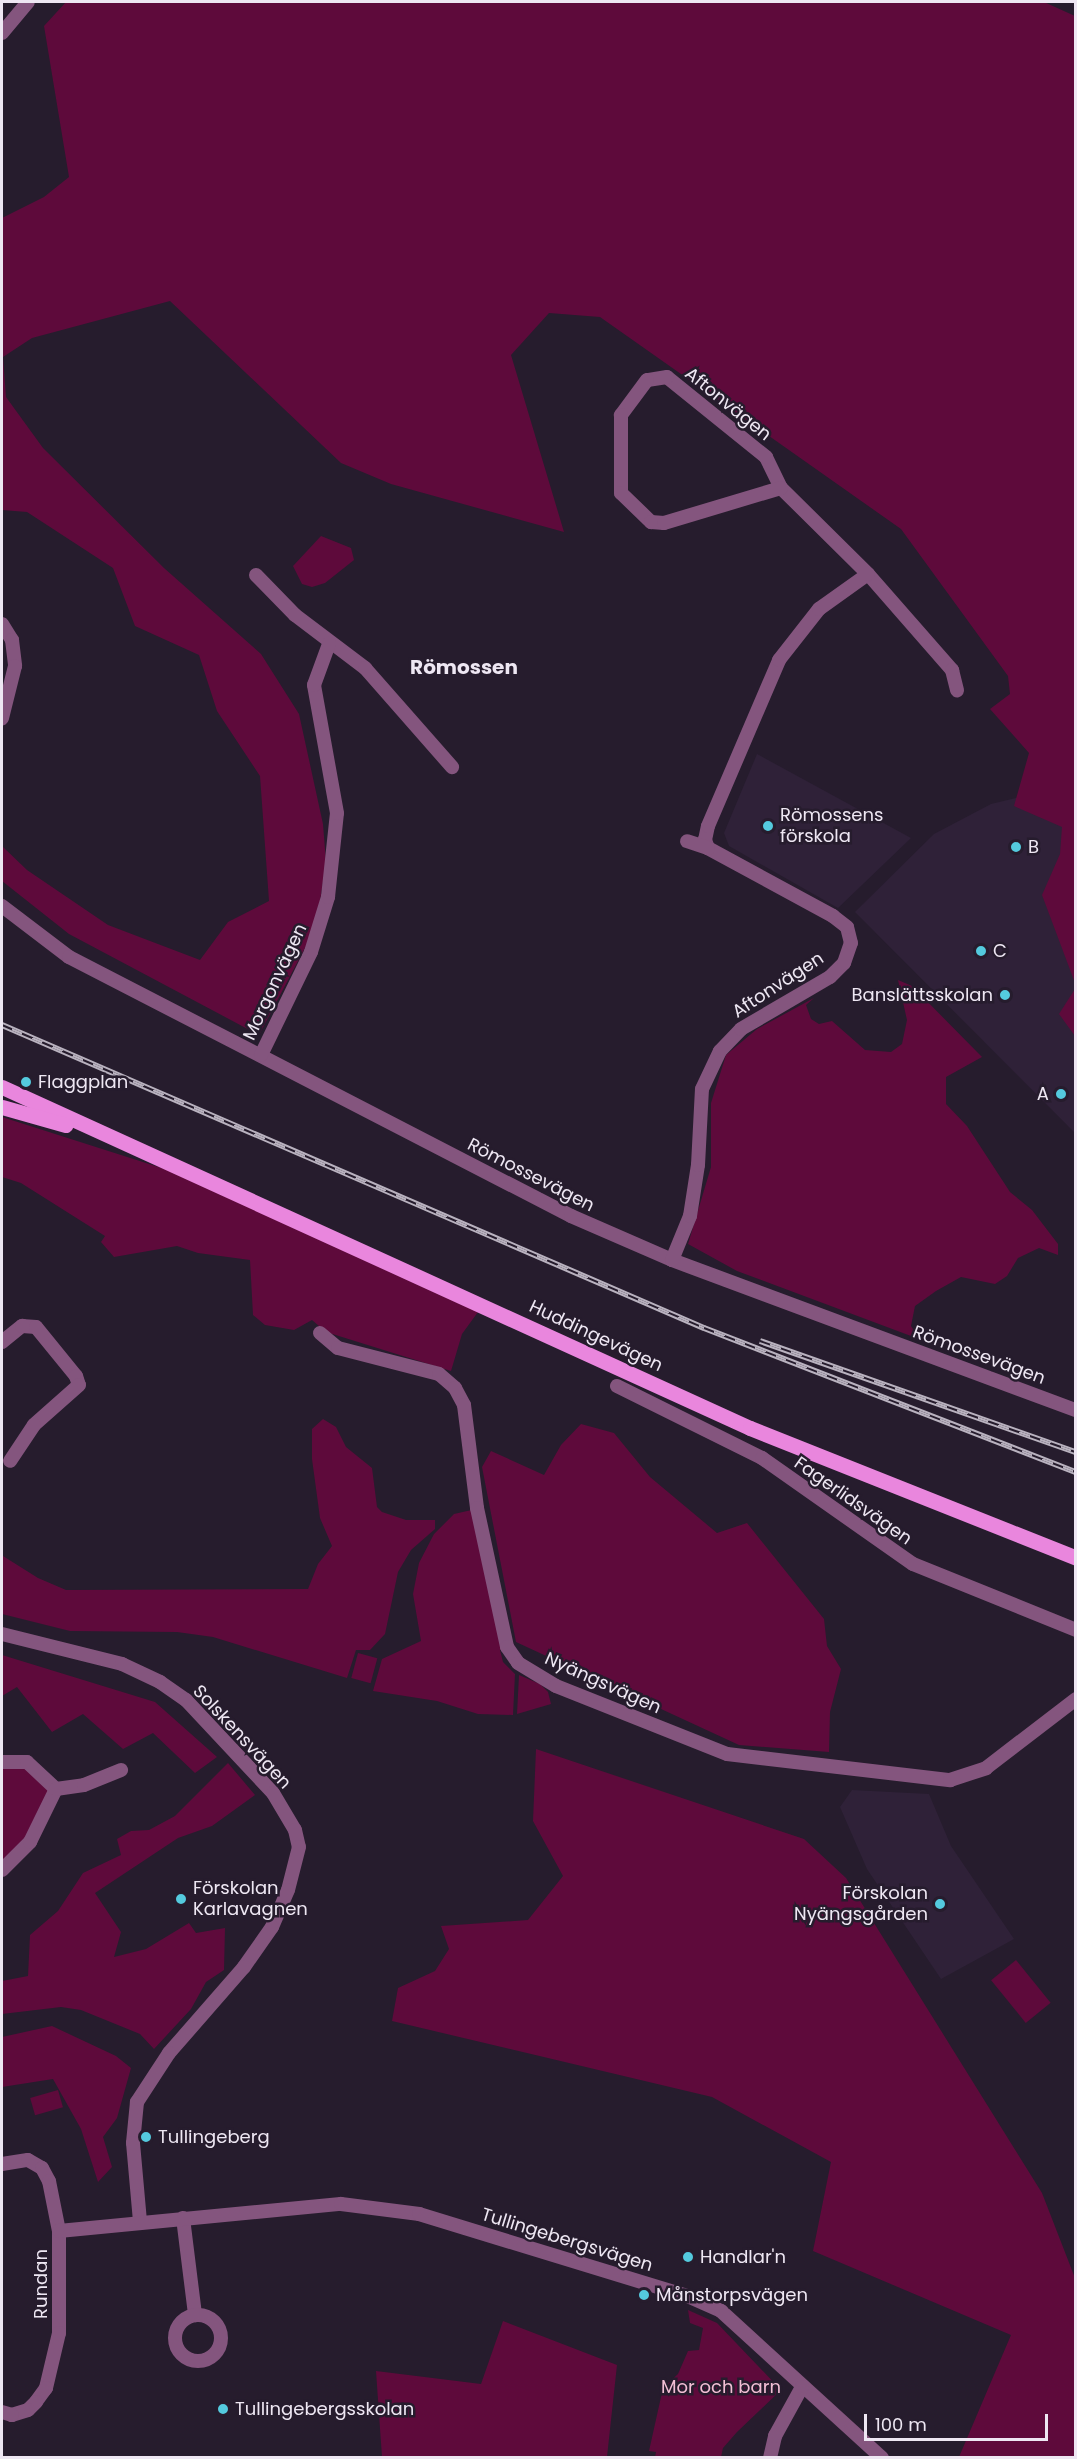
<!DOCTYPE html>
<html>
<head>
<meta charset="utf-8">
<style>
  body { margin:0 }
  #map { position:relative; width:1077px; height:2459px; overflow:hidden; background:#261c2d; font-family:Poppins,sans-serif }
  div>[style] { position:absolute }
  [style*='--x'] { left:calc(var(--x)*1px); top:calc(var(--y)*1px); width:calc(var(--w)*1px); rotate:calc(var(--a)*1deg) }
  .built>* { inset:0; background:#2f2138 }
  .green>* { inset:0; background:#5e0a3b; transform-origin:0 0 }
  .minor>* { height:14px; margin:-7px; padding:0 7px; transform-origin:7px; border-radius:7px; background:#84557e }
  .minor>.ring { margin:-7px; padding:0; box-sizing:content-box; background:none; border:14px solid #84557e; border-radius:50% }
  .major>* { height:15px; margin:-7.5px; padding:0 7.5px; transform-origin:7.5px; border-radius:7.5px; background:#e986dd }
  .rail>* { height:6px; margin-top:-3px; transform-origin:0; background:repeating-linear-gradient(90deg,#261c2d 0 11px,#b9b2bf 0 22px); box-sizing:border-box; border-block:2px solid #b9b2bf }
  .dots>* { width:16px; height:16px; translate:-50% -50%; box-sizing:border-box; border:3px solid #261c2d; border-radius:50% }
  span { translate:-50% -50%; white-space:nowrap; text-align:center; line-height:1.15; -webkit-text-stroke:5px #261c2d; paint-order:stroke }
  .street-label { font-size:18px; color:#eee7f3 }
  .poi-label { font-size:18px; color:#eee7f3 }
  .left { translate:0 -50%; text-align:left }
  .right { translate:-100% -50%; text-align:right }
  .park-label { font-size:18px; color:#f2bfd5 }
  .neighbourhood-label { font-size:20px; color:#eee7f3; font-weight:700 }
  .frame { position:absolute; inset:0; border:3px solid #eee7f3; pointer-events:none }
  .scale { position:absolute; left:864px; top:2414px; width:184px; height:27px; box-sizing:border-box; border:3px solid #eee7f3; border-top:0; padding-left:8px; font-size:18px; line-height:21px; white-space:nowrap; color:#eee7f3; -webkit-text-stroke:4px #261c2d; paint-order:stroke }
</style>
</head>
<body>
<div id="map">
  <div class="built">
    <i style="clip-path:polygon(757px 754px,911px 838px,838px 908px,729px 846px,724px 833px)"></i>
    <i style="clip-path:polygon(1024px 796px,1075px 814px,1075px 1133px,855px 912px,934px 834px,991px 804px)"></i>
    <i style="clip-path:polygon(852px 1790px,929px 1794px,951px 1846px,1014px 1939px,941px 1979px,867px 1869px,840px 1807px)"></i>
  </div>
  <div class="green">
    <i style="clip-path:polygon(66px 2px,1044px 2px,1075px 16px,1075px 983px,1042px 895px,1060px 854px,1062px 827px,1014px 806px,1029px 753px,990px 709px,1010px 694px,1008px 676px,901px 529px,600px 317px,549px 313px,511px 355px,564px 532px,391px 484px,341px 463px,170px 301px,32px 338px,3px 357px,6px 397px,43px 448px,164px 568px,261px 654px,299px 714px,323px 824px,326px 862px,316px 927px,259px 1035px,69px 934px,2px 881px,2px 846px,27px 870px,108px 925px,200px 960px,228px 922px,269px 901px,260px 776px,217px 711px,199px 655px,135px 626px,113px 568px,27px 512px,2px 510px,2px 218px,44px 197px,69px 177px,44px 26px)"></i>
    <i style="clip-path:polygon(321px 536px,351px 548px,354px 560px,325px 583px,312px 587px,302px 584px,293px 566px)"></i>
    <i style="clip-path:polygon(898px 980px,912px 986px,982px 1057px,946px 1077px,946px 1104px,967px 1126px,1010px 1192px,1032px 1210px,1058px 1244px,1058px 1255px,1039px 1248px,1018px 1258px,1007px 1276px,995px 1284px,961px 1277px,936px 1291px,915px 1306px,911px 1326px,919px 1339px,737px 1271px,688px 1244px,711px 1167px,711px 1103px,726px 1055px,757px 1029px,814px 998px,806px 1005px,811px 1019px,819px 1024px,832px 1021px,865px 1050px,891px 1052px,902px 1044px,907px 1020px)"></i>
    <i style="clip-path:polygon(1075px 989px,1075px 1036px,1059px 1014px)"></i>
    <i style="clip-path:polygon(2px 1117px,171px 1171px,478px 1312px,462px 1334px,451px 1371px,326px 1332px,312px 1320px,294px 1330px,265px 1325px,253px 1315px,250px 1260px,198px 1253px,177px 1246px,114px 1257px,101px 1242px,105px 1236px,21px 1183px,2px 1177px)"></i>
    <i style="clip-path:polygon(323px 1419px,336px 1427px,346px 1447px,372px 1468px,377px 1507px,382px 1512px,406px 1520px,435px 1520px,435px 1529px,411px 1550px,398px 1572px,385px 1634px,370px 1650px,356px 1650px,347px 1678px,213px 1637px,177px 1632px,70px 1631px,2px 1614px,3px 1556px,38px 1578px,66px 1590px,308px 1589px,318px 1564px,332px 1546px,320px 1518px,312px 1459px,312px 1429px)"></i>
    <i style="clip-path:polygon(581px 1424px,614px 1433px,650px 1477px,717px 1533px,747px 1523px,824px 1619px,827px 1646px,841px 1669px,830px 1712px,829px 1752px,739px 1745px,516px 1642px,482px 1467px,491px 1451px,544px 1475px,561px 1445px)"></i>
    <i style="clip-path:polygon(476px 1509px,506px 1647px,500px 1650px,503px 1662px,515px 1674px,513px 1715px,478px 1714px,437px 1701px,373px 1691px,382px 1659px,421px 1641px,413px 1594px,419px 1563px,434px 1534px,454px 1514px)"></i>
    <i style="left:358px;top:1653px;width:20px;height:26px;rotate:15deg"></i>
    <i style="clip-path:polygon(2px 1655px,155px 1702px,217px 1757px,195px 1773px,153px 1733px,123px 1749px,83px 1714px,52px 1732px,17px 1687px,2px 1696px)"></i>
    <i style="clip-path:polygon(519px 1675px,540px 1684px,548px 1692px,551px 1704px,517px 1714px)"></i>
    <i style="clip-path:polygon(536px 1749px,804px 1839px,846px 1878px,1042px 2193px,1075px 2278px,1075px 2457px,959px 2457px,1011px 2335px,813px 2251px,831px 2162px,712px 2097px,392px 2021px,398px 1988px,435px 1971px,449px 1949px,441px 1926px,528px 1920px,563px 1876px,533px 1821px)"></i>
    <i style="clip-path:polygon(228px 1763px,255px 1795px,212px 1826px,178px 1838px,95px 1893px,121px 1932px,114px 1957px,146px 1949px,189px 1923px,196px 1933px,225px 1928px,224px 1970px,206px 1982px,191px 2009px,154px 2049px,140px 2034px,81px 2010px,61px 2007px,2px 2014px,2px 1981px,28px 1976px,30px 1935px,58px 1911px,83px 1873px,121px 1855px,117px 1839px,131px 1831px,149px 1830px,175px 1816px)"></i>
    <i style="clip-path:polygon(2px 1766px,25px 1766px,45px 1781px,50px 1794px,26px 1842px,2px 1866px)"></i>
    <i style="left:1016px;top:1960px;width:55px;height:32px;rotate:51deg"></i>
    <i style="clip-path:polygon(52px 2026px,116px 2056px,131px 2068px,117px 2118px,103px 2137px,112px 2167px,98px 2182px,81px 2129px,53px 2079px,2px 2087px,2px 2037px)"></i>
    <i style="left:58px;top:2090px;width:18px;height:29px;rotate:74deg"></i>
    <i style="clip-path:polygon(688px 2310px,717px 2323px,781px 2390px,737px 2432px,723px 2448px,721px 2457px,655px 2457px,656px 2452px,649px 2451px,663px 2388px,678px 2374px,688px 2351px,699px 2350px,703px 2328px,690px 2323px)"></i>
    <i style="clip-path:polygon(503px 2321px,617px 2365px,607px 2457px,382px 2457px,376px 2371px,481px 2384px)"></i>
  </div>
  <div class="minor">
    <i style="--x:2;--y:33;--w:40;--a:-50"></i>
    <i style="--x:868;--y:574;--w:128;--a:48.8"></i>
    <i style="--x:952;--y:670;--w:21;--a:76"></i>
    <i style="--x:256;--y:575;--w:56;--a:45.7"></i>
    <i style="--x:295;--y:615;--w:88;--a:37.1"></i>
    <i style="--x:365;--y:668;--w:132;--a:48.7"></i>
    <i style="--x:2;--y:624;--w:19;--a:58"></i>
    <i style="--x:12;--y:640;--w:26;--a:83"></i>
    <i style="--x:15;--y:666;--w:54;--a:104"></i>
    <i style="--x:708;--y:848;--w:9;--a:-111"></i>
    <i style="--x:705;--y:840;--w:14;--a:-78"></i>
    <i style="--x:708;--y:826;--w:181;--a:-66.8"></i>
    <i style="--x:779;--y:660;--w:65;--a:-51.9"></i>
    <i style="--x:819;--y:609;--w:60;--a:-35.5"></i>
    <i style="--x:868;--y:574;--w:122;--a:-135.3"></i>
    <i style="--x:781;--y:488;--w:34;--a:-116"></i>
    <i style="--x:766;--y:457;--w:127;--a:-141.1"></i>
    <i style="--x:667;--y:377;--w:20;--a:171"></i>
    <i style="--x:647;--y:380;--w:44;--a:126.6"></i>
    <i style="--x:621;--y:415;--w:78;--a:90"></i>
    <i style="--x:621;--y:493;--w:42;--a:44"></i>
    <i style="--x:651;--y:522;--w:13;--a:4"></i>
    <i style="--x:664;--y:523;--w:122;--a:-16.7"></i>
    <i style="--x:2;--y:906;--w:84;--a:37.3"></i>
    <i style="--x:69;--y:957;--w:565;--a:27.29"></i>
    <i style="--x:571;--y:1216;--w:110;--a:23.5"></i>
    <i style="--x:672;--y:1260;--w:431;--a:20.4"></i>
    <i style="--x:261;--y:1055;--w:114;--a:-64.1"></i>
    <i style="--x:311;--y:952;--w:58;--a:-72.8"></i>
    <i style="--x:328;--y:897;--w:84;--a:-83.9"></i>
    <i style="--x:337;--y:813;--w:130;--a:-100.2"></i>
    <i style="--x:314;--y:685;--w:44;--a:-69.9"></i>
    <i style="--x:672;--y:1260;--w:48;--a:-67.8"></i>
    <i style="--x:690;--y:1216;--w:52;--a:-81.1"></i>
    <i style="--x:698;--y:1165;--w:76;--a:-87"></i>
    <i style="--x:702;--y:1089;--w:42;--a:-64.7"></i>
    <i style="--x:720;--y:1051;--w:30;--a:-46"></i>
    <i style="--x:741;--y:1029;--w:103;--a:-30.3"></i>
    <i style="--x:830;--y:977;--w:20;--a:-45"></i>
    <i style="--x:844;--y:963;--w:21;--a:-71"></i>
    <i style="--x:851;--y:943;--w:16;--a:-104"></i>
    <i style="--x:847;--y:927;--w:18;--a:-142"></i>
    <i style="--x:833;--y:916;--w:142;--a:-151.5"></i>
    <i style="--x:708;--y:848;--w:22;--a:-162"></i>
    <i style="--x:320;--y:1333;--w:23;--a:40"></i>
    <i style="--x:338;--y:1348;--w:104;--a:14.4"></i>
    <i style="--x:439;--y:1374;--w:21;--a:41"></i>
    <i style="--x:455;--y:1388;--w:19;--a:62"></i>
    <i style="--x:464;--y:1405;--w:104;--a:82.8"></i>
    <i style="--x:477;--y:1508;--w:142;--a:77.8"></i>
    <i style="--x:507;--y:1647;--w:19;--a:55"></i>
    <i style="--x:518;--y:1663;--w:44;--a:31.2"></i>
    <i style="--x:556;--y:1686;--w:184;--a:21.7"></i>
    <i style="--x:727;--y:1754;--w:225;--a:6.7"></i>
    <i style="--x:950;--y:1780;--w:38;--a:-18"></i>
    <i style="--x:986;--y:1768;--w:113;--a:-37.5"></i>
    <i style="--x:2;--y:1342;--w:26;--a:-39"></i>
    <i style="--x:22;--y:1326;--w:14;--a:4"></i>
    <i style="--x:36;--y:1327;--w:63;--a:50.8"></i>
    <i style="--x:76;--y:1376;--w:9;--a:72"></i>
    <i style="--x:79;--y:1385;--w:60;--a:138.4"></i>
    <i style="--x:34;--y:1425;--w:43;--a:123.7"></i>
    <i style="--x:617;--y:1386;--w:162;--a:26.4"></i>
    <i style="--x:762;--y:1458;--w:184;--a:35.1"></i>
    <i style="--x:913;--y:1564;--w:176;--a:22"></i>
    <i style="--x:2;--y:1634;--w:124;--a:14"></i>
    <i style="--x:122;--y:1664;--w:42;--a:25.3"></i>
    <i style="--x:160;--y:1682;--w:32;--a:35"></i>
    <i style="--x:186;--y:1700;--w:127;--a:46.9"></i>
    <i style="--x:273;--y:1793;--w:43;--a:59.3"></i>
    <i style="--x:295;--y:1830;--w:17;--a:77"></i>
    <i style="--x:299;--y:1847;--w:44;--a:104.3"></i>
    <i style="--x:288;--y:1890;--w:40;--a:113.4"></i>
    <i style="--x:272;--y:1927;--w:49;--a:125"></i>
    <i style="--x:244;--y:1967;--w:114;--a:131.1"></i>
    <i style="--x:169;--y:2053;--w:59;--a:123.1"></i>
    <i style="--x:137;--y:2102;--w:41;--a:95.6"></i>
    <i style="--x:133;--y:2143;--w:79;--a:84.9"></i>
    <i style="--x:2;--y:1762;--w:25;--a:0"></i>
    <i style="--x:27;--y:1762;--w:40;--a:43"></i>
    <i style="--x:2;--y:1870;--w:40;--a:-45"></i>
    <i style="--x:30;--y:1842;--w:59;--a:-63.9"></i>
    <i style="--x:56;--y:1789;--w:28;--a:-8"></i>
    <i style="--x:84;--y:1785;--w:40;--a:-22"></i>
    <i style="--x:2;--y:2164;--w:26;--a:-9"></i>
    <i style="--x:28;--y:2160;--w:16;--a:30"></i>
    <i style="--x:42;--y:2168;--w:15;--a:62"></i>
    <i style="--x:49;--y:2181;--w:51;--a:78.7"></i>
    <i style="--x:59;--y:2231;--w:102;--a:90"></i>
    <i style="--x:59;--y:2333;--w:57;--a:103.3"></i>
    <i style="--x:46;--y:2388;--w:17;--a:126"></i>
    <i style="--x:36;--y:2402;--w:11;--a:135"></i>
    <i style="--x:28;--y:2410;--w:17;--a:163"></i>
    <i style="--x:12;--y:2415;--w:10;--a:-163"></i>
    <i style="--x:183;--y:2218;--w:98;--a:82.9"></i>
    <i style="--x:59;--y:2231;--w:283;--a:-5.5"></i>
    <i style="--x:341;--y:2204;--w:79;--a:7.3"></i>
    <i style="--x:419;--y:2214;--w:283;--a:17"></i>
    <i style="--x:690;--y:2297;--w:34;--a:24"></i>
    <i style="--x:721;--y:2311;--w:218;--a:42.4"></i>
    <i class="ring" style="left:175px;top:2315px;width:32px;height:32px"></i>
    <i style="--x:770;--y:2458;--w:23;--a:-77"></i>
    <i style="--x:775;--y:2436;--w:56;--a:-61.1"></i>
  </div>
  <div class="major">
    <i style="--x:2;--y:1087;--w:822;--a:24.51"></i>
    <i style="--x:750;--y:1428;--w:351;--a:21.7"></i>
    <i style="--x:2;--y:1107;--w:66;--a:15.9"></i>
  </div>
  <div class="rail">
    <i style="--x:2;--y:1025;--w:765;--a:23.35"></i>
    <i style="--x:704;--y:1328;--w:399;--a:21.2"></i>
    <i style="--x:760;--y:1341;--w:335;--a:19.4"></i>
  </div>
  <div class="dots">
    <i style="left:768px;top:826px;background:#54cade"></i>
    <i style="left:1016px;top:847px;background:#54cade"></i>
    <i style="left:981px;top:951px;background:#54cade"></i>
    <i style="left:1005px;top:995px;background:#54cade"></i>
    <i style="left:26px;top:1082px;background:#54cade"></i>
    <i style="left:1061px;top:1094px;background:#54cade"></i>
    <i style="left:181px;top:1899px;background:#54cade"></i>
    <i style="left:940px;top:1904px;background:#54cade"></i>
    <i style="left:146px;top:2137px;background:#54cade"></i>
    <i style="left:688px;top:2257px;background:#54cade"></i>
    <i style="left:644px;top:2295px;background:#54cade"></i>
    <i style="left:223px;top:2409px;background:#54cade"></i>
  </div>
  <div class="street-label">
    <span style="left:728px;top:404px;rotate:39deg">Aftonvägen</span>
    <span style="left:275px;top:982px;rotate:-65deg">Morgonvägen</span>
    <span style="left:778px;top:985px;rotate:-33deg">Aftonvägen</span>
    <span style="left:531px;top:1175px;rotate:27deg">Römossevägen</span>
    <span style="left:596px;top:1336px;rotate:25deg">Huddingevägen</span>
    <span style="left:979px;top:1355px;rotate:20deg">Römossevägen</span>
    <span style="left:853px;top:1501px;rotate:35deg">Fagerlidsvägen</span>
    <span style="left:603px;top:1683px;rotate:24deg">Nyängsvägen</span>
    <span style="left:242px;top:1737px;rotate:47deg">Solskensvägen</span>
    <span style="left:567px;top:2240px;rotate:17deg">Tullingebergsvägen</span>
    <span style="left:41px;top:2284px;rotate:-90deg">Rundan</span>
  </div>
  <div class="poi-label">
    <span class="left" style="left:780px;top:826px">Römossens<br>förskola</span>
    <span class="left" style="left:1028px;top:847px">B</span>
    <span class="left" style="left:993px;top:951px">C</span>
    <span class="right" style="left:993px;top:995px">Banslättsskolan</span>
    <span class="left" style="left:38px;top:1082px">Flaggplan</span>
    <span class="right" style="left:1049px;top:1094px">A</span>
    <span class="left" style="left:193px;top:1899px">Förskolan<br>Karlavagnen</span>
    <span class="right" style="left:928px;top:1904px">Förskolan<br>Nyängsgården</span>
    <span class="left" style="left:158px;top:2137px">Tullingeberg</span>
    <span class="left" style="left:700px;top:2257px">Handlar'n</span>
    <span class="left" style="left:656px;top:2295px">Månstorpsvägen</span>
    <span class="left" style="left:235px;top:2409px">Tullingebergsskolan</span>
  </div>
  <div class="park-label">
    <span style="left:721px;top:2387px">Mor och barn</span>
  </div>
  <div class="neighbourhood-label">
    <span style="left:464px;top:667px">Römossen</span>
  </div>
  <div class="frame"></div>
  <div class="scale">100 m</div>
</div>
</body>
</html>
